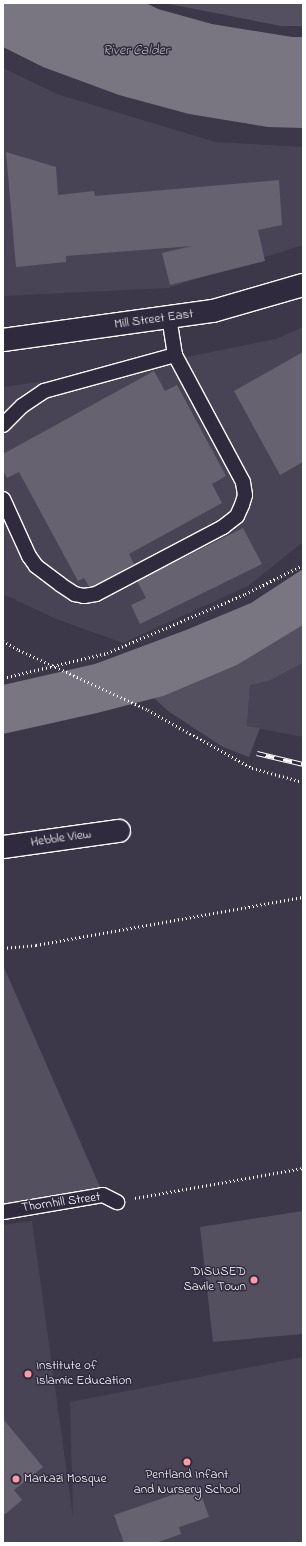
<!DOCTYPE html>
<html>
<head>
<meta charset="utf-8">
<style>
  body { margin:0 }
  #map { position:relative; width:306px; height:1546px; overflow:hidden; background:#3c3749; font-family:"Indie Flower",sans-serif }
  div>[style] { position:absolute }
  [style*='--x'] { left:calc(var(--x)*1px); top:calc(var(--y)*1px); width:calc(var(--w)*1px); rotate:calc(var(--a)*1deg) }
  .built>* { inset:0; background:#494455 }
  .green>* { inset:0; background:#555060 }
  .water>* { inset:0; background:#797682 }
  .building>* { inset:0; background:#666270 }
  .path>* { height:2.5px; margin-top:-1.25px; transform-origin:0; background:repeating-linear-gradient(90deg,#fff 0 1px,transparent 0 4px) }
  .roads { filter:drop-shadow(1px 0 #fff) drop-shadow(-1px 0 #fff) drop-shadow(0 1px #fff) drop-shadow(0 -1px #fff) }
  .lane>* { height:14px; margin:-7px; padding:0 7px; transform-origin:7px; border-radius:7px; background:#2f2a3d }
  .street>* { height:22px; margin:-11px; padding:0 11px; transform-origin:11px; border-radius:11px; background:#2f2a3d }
  .secondary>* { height:22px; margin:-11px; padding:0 11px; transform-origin:11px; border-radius:11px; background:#2f2a3d }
  .rail>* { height:4.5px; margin-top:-2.25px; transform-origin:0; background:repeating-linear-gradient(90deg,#2f2a3d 0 9px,#fff 0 18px); box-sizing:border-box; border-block:1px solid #fff }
  .path-bridge>* { height:2.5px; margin-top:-1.25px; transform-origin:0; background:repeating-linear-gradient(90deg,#fff 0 1px,transparent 0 4px) }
  .dots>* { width:11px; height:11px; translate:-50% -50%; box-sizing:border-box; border:2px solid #2f2a3d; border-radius:50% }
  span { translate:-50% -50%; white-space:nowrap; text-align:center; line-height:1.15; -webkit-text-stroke:3px #2f2a3d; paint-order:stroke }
  .street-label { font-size:13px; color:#fff }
  .poi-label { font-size:13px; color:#fff }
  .right { translate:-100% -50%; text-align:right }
  .left { translate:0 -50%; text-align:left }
  .water-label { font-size:14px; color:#b5b4ba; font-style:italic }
  .frame { position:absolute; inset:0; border:4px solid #fff; pointer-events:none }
</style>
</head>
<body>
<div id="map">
  <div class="built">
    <i style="clip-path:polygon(3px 68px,57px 94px,215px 142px,303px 147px,303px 245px,168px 288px,3px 296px)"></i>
    <i style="clip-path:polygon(303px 327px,303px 542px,248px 586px,123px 643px,56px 619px,3px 594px,3px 387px,117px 371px,276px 339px)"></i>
    <i style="clip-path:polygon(303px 663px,303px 737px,247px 726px,250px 685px,269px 681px)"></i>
    <i style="clip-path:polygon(32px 1221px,73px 1517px,70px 1402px,303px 1357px,303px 1543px,3px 1543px,3px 1225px)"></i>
  </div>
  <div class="green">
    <i style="clip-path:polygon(164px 3px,303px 3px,303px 26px,281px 26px)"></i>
    <i style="clip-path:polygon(303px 625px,303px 663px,269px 681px,250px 685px,247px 726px,260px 728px,249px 757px,223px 747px,168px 711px,154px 698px,237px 665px)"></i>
    <i style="clip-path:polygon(3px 965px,100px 1187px,103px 1195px,3px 1209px)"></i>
    <i style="clip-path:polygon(303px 1211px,303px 1334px,213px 1342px,200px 1227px)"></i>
  </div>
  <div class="water">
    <i style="clip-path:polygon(3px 3px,146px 3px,158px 9px,212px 24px,292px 37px,303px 37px,303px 128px,268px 127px,189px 114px,119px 95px,43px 67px,3px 47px)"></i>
    <i style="clip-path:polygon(303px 569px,303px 625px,237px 665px,163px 696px,97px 713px,3px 734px,3px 685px,95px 664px,186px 630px,251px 603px)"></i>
  </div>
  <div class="building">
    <i style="clip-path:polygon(6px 152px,56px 167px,58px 195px,94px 191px,95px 196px,279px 180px,282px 225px,258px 230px,265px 261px,170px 285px,162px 253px,192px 246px,66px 256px,66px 262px,16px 267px)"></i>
    <i style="clip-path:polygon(303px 352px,303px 462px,280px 475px,234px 391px)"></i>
    <i style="clip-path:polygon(154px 371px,165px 391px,177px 385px,226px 476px,212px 484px,222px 503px,129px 554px,134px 564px,90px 588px,84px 578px,78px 581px,19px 472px,7px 478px,3px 470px,3px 454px)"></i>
    <i style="clip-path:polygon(243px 528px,262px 564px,140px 624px,131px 605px,146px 598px,137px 581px)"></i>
    <i style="clip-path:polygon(3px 1419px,43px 1467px,14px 1490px,22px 1500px,3px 1516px)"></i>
    <i style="clip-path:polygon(198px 1486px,209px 1517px,179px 1527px,181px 1534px,156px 1543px,124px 1543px,114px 1515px)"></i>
  </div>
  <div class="path">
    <i style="--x:3;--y:641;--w:18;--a:29"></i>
    <i style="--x:3;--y:678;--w:107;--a:-13.5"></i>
    <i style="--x:107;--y:653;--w:150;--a:-23.1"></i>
    <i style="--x:245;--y:594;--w:65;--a:-26.6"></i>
    <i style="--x:148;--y:710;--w:119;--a:29.1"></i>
    <i style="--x:252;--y:768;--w:53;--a:15.4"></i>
    <i style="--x:3;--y:948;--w:33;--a:-5"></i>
    <i style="--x:36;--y:945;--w:271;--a:-10.2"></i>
    <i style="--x:135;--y:1198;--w:171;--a:-10.1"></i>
  </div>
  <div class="roads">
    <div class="lane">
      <i style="--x:3;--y:425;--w:27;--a:-45"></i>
      <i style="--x:22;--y:406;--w:27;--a:-34"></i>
      <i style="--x:44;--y:391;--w:136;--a:-15.4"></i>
      <i style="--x:3;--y:499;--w:63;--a:65.5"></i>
      <i style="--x:29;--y:556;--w:12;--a:55"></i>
      <i style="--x:36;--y:566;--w:31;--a:37"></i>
      <i style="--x:61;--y:585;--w:17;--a:33"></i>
      <i style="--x:75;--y:594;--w:9;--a:13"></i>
      <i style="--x:84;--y:596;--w:12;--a:-9"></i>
      <i style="--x:96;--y:594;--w:144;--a:-27.8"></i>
      <i style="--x:223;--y:527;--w:18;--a:-38"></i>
      <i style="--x:237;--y:516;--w:12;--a:-66"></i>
      <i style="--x:242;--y:505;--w:10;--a:-73"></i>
      <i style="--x:245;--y:495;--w:13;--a:-99"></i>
      <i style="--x:243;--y:482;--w:144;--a:-118.2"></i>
      <i style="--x:175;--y:355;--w:37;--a:-99"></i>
      <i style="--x:3;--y:1212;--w:101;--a:-9.6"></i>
      <i style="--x:103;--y:1195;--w:16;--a:27"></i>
    </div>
    <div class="street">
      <i style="--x:3;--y:847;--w:117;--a:-7.9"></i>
    </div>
    <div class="secondary">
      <i style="--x:3;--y:340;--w:212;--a:-7.9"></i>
      <i style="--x:213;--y:311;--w:94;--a:-16.1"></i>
    </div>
  </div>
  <div class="rail">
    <i style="--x:257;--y:753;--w:47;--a:13.4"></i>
  </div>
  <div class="path-bridge">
    <i style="--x:19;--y:650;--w:142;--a:24.9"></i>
  </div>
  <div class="dots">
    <i style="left:254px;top:1280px;background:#ff9aa2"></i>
    <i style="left:28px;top:1374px;background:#ff9aa2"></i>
    <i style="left:187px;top:1462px;background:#ff9aa2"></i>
    <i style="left:16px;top:1479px;background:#ff9aa2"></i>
  </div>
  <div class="street-label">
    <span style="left:154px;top:320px;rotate:-8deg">Mill Street East</span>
    <span style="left:61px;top:839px;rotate:-8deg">Hebble View</span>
    <span style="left:61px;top:1203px;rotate:-8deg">Thornhill Street</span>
  </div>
  <div class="poi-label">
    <span class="right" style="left:246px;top:1280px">DISUSED<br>Savile Town</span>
    <span class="left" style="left:36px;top:1374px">Institute of<br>Islamic Education</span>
    <span style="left:187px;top:1483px">Pentland Infant<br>and Nursery School</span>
    <span class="left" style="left:24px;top:1479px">Markazi Mosque</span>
  </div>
  <div class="water-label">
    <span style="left:136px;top:51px">River Calder</span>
  </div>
  <div class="frame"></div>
</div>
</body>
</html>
